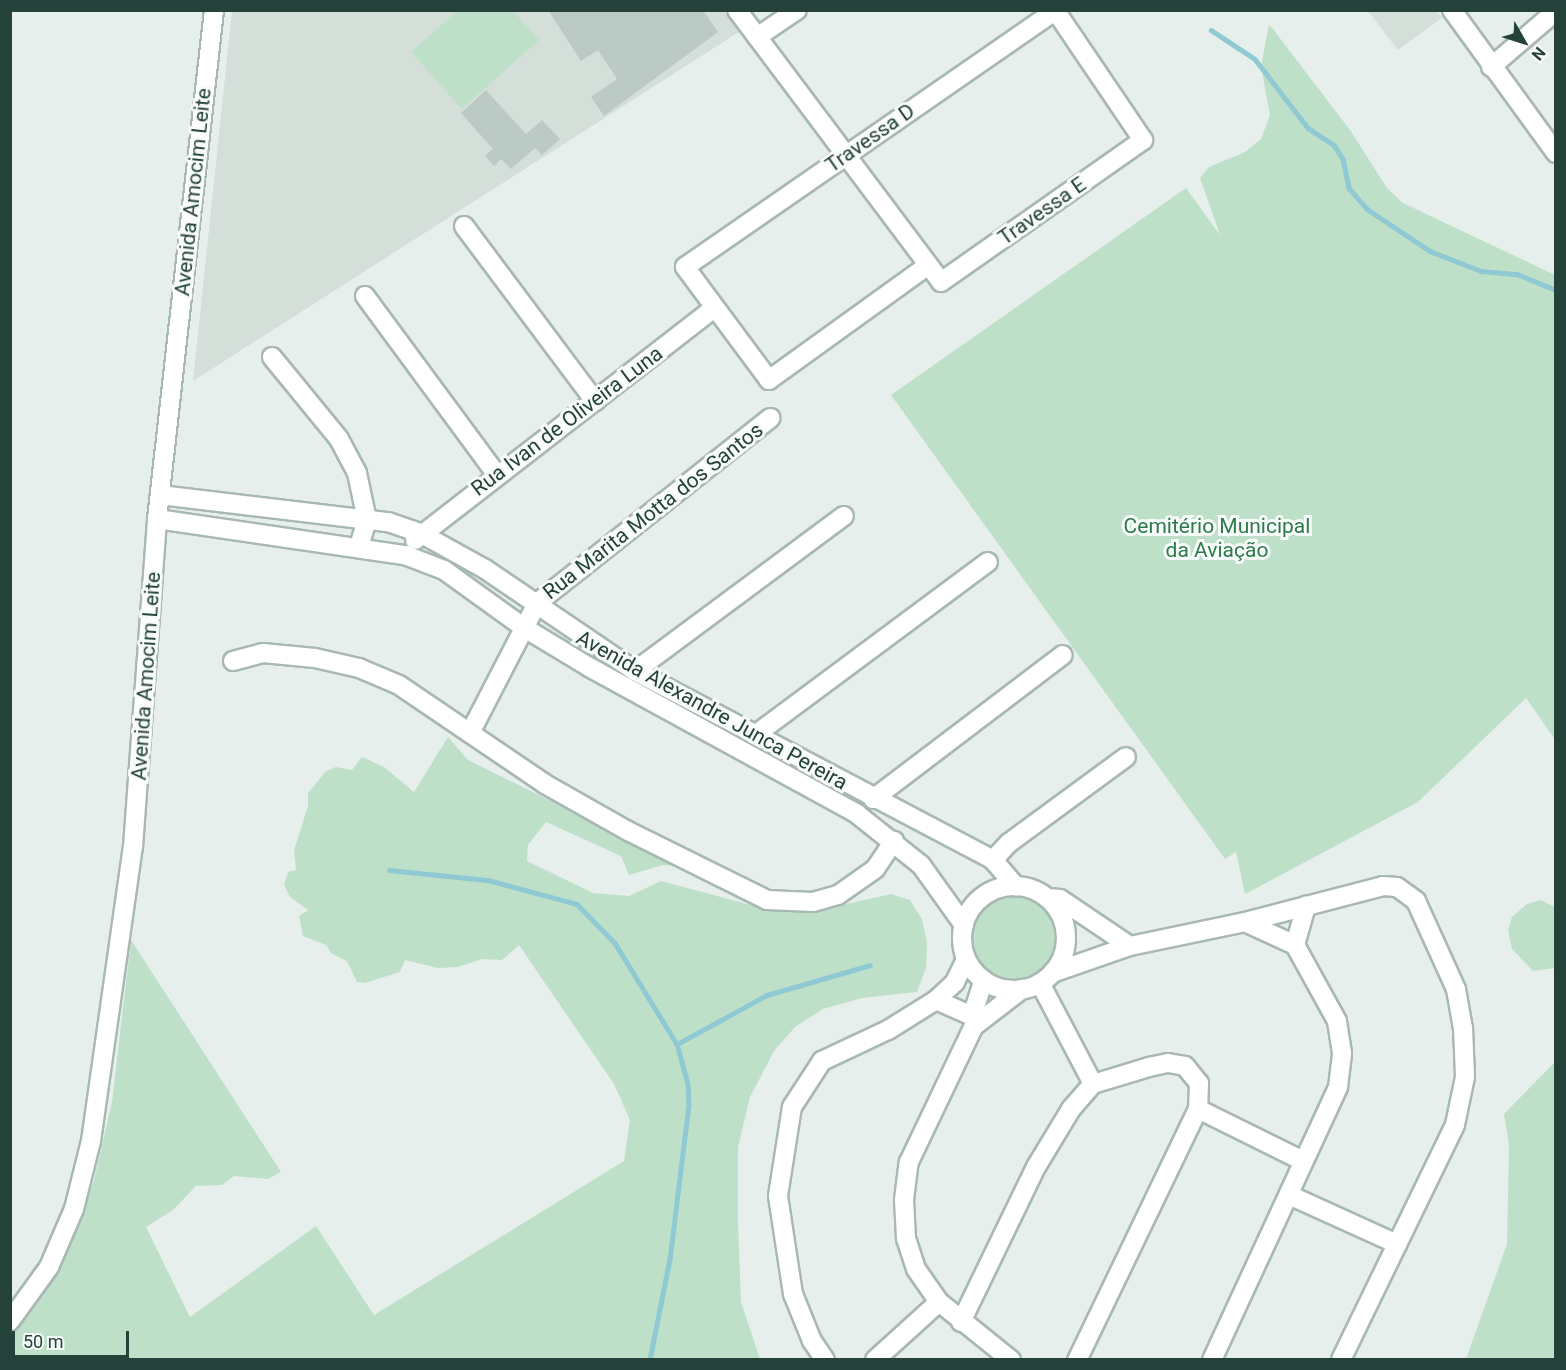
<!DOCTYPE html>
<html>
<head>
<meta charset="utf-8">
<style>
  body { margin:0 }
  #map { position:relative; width:1566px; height:1370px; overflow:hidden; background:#e6efeb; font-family:Roboto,sans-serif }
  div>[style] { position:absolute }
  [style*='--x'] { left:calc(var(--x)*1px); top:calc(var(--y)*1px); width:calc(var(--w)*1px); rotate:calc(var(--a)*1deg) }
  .built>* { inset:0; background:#d4dfda }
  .green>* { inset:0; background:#bfe0c8 }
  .round { border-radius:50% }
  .stream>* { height:4.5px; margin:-2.25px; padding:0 2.25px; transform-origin:2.25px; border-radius:2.25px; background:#8ec9d4 }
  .building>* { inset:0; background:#bbcac4 }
  .roads { filter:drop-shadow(2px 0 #a8b8b2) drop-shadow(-2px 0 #a8b8b2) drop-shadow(0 2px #a8b8b2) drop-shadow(0 -2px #a8b8b2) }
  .minor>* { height:18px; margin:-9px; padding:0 9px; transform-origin:9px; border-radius:9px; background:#fff }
  .minor>.ring { margin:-9px; padding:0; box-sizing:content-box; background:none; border:18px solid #fff; border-radius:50% }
  span { translate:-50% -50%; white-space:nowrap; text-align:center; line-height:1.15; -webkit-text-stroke:6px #f7fbf9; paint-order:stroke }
  .street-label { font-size:21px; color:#24423a }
  .park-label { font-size:21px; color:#2d7a4b }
  .frame { position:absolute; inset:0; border:12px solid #24423a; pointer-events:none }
  .north { position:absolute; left:1494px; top:12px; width:60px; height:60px; -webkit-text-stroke:4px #f7fbf9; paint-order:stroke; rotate:129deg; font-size:16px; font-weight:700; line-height:24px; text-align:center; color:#24423a }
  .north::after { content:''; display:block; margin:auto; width:21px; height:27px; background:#24423a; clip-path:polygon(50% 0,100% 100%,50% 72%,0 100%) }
  .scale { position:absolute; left:12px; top:1331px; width:117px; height:27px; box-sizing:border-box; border:3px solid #24423a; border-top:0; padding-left:8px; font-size:18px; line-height:21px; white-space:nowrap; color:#24423a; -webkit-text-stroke:4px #f7fbf9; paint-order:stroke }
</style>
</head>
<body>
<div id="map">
  <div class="built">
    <i style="clip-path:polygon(723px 10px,739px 32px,193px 381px,232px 11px)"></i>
    <i style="clip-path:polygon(1368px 11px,1437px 11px,1442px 18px,1398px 50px)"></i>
  </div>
  <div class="green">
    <i style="clip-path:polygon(457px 11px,513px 11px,539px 40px,462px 109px,411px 52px)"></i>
    <i style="clip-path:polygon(1269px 24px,1350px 130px,1387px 188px,1403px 203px,1555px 275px,1556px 741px,1526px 698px,1418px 802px,1245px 894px,1236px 852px,1225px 859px,891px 395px,1186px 188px,1220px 235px,1200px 178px,1209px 167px,1245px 152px,1261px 139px,1270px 115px,1261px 67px)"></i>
    <i style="clip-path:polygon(448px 737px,468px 760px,682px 866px,663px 865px,629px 875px,621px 856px,546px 822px,528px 845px,527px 861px,593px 893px,629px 896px,661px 881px,770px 910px,807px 913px,891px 894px,910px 900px,922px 919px,927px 943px,926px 968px,917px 992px,862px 998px,823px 1009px,795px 1027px,774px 1051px,750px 1097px,738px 1147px,738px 1224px,741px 1302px,760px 1359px,11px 1360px,11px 1330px,54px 1276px,79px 1224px,94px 1180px,112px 1102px,131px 940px,281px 1172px,268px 1179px,234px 1176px,222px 1185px,196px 1186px,173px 1210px,146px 1227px,190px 1317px,316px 1226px,374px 1315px,624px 1161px,630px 1120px,614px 1084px,519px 945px,502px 960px,483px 959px,457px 967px,438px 968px,405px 960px,400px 972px,365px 983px,357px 982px,347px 961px,332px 954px,326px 945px,303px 936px,299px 916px,308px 910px,290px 897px,284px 885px,288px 872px,296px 870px,294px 850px,308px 806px,308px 793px,326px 771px,336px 767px,352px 770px,362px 757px,384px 767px,414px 792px)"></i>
    <i class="round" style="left:971px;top:895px;width:86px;height:86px"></i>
    <i style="clip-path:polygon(1541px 900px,1555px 907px,1555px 968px,1533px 971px,1512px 949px,1508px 930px,1512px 917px,1527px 904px)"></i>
    <i style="clip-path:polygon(1555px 1062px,1555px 1359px,1466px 1359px,1507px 1244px,1509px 1144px,1504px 1114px)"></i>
  </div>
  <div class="stream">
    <i style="--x:1211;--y:30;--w:53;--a:33.4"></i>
    <i style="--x:1255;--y:59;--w:87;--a:52.5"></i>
    <i style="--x:1308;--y:128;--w:31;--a:33"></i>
    <i style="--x:1334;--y:145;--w:17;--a:57"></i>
    <i style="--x:1343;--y:159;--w:30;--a:78"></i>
    <i style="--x:1349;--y:188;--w:28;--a:49"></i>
    <i style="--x:1367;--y:209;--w:76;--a:33.7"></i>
    <i style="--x:1430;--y:251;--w:55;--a:21.4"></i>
    <i style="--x:1481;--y:271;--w:36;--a:5"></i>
    <i style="--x:1517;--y:274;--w:42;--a:22.3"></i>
    <i style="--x:389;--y:870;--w:100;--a:5.8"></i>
    <i style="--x:488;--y:880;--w:92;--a:15.1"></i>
    <i style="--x:577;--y:904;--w:54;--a:45.7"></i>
    <i style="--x:615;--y:943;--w:119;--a:58.5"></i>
    <i style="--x:677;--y:1044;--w:41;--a:74.6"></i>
    <i style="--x:688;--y:1084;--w:21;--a:87"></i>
    <i style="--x:689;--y:1105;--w:155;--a:97"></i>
    <i style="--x:670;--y:1259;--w:103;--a:101.2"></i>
    <i style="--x:677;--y:1044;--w:102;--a:-28.6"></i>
    <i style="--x:767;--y:995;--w:107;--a:-16.2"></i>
  </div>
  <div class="building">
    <i style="clip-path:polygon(548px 10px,703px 10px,718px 32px,604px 116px,591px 97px,617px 79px,598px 50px,581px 61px)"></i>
    <i style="clip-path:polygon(486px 90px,526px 134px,542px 120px,560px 139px,542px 155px,535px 148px,511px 169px,501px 159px,494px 166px,485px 156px,493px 149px,461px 113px)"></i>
  </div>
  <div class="roads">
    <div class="minor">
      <i style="--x:737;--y:10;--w:340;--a:53.1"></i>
      <i style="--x:941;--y:282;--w:247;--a:-35.1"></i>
      <i style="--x:1143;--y:140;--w:157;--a:-124.1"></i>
      <i style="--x:1452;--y:10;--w:177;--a:54"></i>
      <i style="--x:757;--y:37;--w:48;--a:-34"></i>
      <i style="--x:1491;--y:67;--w:86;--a:-40.7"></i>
      <i style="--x:464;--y:226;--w:219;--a:53.2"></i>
      <i style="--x:927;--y:266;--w:195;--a:144.2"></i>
      <i style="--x:769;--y:380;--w:141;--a:-126.6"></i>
      <i style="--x:685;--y:267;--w:450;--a:-34.7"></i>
      <i style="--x:365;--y:296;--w:221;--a:53.6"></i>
      <i style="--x:272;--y:357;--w:106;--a:50.7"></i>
      <i style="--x:339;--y:439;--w:38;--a:62"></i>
      <i style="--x:357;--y:473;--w:48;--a:78"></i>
      <i style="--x:367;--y:520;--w:28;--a:107"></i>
      <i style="--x:160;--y:495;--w:230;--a:6.8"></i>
      <i style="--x:388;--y:522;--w:34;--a:19"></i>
      <i style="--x:420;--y:533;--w:74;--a:29"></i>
      <i style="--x:485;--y:569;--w:181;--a:34.2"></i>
      <i style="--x:635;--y:671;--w:405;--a:27.8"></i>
      <i style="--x:993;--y:860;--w:35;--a:49"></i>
      <i style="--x:157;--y:519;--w:251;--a:8.3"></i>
      <i style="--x:405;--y:555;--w:42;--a:21"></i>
      <i style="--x:444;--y:570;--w:97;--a:35.8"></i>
      <i style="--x:523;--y:627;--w:77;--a:31.2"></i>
      <i style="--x:589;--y:667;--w:306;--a:28.7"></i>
      <i style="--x:857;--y:814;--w:82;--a:38.6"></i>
      <i style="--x:921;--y:865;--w:74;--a:54.4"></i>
      <i style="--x:415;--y:540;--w:378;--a:-37.8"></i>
      <i style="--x:233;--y:661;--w:31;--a:-15"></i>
      <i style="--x:263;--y:653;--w:52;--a:5.5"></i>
      <i style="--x:315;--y:658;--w:45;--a:12.8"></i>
      <i style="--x:359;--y:668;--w:43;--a:23"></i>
      <i style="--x:399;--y:685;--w:176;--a:34.1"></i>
      <i style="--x:545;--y:784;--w:95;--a:29.5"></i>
      <i style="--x:628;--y:831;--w:155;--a:26.4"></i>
      <i style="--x:767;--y:900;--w:46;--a:2.5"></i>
      <i style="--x:813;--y:902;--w:26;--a:-16"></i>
      <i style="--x:838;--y:895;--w:45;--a:-35.1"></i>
      <i style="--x:875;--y:869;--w:34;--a:-56"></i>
      <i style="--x:635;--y:671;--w:260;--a:-36.6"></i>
      <i style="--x:470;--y:733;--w:146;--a:-62.7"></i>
      <i style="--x:537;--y:603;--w:298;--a:-38.4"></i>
      <i style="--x:755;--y:735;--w:290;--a:-36.6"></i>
      <i style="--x:873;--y:799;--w:238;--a:-37.2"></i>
      <i style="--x:993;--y:860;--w:23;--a:-47"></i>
      <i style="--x:1009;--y:843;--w:145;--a:-36.3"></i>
      <i class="ring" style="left:962px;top:886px;width:86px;height:86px"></i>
      <i style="--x:1048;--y:898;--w:12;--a:5"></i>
      <i style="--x:1060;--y:899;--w:84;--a:33.9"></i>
      <i style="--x:1245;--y:922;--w:55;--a:24.7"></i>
      <i style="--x:1052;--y:973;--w:83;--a:-19.1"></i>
      <i style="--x:1130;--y:946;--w:117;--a:-11.8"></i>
      <i style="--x:1245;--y:922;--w:143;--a:-14.6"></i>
      <i style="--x:1383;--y:886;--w:14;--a:4"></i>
      <i style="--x:1397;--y:887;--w:24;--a:36"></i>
      <i style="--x:1416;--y:901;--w:97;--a:65.6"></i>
      <i style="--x:1456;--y:989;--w:39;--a:80"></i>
      <i style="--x:1463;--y:1027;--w:50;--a:87.7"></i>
      <i style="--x:1465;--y:1077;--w:49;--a:101.8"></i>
      <i style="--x:1455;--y:1125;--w:261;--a:115.9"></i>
      <i style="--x:1040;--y:983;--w:114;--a:62.3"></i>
      <i style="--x:936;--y:1000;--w:47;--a:23.8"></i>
      <i style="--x:972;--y:1016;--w:38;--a:-72"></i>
      <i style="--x:1198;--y:1109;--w:117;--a:26.3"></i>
      <i style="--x:1289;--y:1195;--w:119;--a:24.4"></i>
      <i style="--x:10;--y:1321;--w:67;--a:-54.2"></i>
      <i style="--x:49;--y:1267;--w:63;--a:-66.7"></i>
      <i style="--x:74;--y:1209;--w:70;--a:-76"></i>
      <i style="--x:91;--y:1141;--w:297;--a:-81.9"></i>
      <i style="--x:133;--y:847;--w:329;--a:-85.8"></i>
      <i style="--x:157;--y:519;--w:512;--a:-83.61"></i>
      <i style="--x:961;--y:1322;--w:172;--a:-64.2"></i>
      <i style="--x:1036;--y:1167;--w:68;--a:-58.9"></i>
      <i style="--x:1071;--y:1109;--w:33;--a:-49"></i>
      <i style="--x:1093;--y:1084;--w:59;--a:-16.9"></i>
      <i style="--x:1149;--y:1067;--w:19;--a:-12"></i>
      <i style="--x:1168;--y:1063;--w:17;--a:10"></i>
      <i style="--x:1185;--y:1066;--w:22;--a:51"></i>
      <i style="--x:1199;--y:1083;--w:26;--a:92"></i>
      <i style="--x:1198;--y:1109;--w:279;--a:115.7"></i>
      <i style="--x:825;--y:1360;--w:23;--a:-124"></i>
      <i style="--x:812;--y:1341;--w:51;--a:-112"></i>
      <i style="--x:793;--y:1294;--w:99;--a:-98.7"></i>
      <i style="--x:778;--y:1196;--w:90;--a:-81.1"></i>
      <i style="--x:792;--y:1107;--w:55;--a:-56.9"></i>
      <i style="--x:822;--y:1061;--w:73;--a:-25.2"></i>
      <i style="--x:888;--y:1030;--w:57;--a:-32"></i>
      <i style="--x:936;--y:1000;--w:26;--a:-43"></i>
      <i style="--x:955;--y:982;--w:25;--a:-64"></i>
      <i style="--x:875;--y:1360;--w:86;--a:-42.2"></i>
      <i style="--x:1011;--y:1360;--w:92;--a:-141.1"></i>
      <i style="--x:939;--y:1302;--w:40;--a:-124.9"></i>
      <i style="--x:916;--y:1269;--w:33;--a:-108"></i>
      <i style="--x:906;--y:1238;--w:38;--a:-93"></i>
      <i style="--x:904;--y:1200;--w:38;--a:-83"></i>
      <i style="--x:909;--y:1162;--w:151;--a:-64.5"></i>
      <i style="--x:974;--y:1026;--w:61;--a:-37.6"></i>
      <i style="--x:1212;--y:1360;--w:301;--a:-65.2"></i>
      <i style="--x:1338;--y:1087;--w:34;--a:-83"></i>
      <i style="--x:1342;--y:1053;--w:32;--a:-99"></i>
      <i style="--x:1337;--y:1021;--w:87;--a:-118.9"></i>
      <i style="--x:1295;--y:945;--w:41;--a:-74.2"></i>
    </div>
  </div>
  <div class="street-label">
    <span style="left:870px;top:138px;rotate:-35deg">Travessa D</span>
    <span style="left:193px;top:192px;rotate:-84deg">Avenida Amocim Leite</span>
    <span style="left:1042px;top:211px;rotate:-35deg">Travessa E</span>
    <span style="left:567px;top:421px;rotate:-37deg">Rua Ivan de Oliveira Luna</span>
    <span style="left:653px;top:511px;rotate:-38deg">Rua Marita Motta dos Santos</span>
    <span style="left:146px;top:676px;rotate:-86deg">Avenida Amocim Leite</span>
    <span style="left:712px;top:710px;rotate:29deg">Avenida Alexandre Junca Pereira</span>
  </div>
  <div class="park-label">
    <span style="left:1217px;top:538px">Cemitério Municipal<br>da Aviação</span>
  </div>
  <div class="frame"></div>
  <div class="north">N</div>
  <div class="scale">50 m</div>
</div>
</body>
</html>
